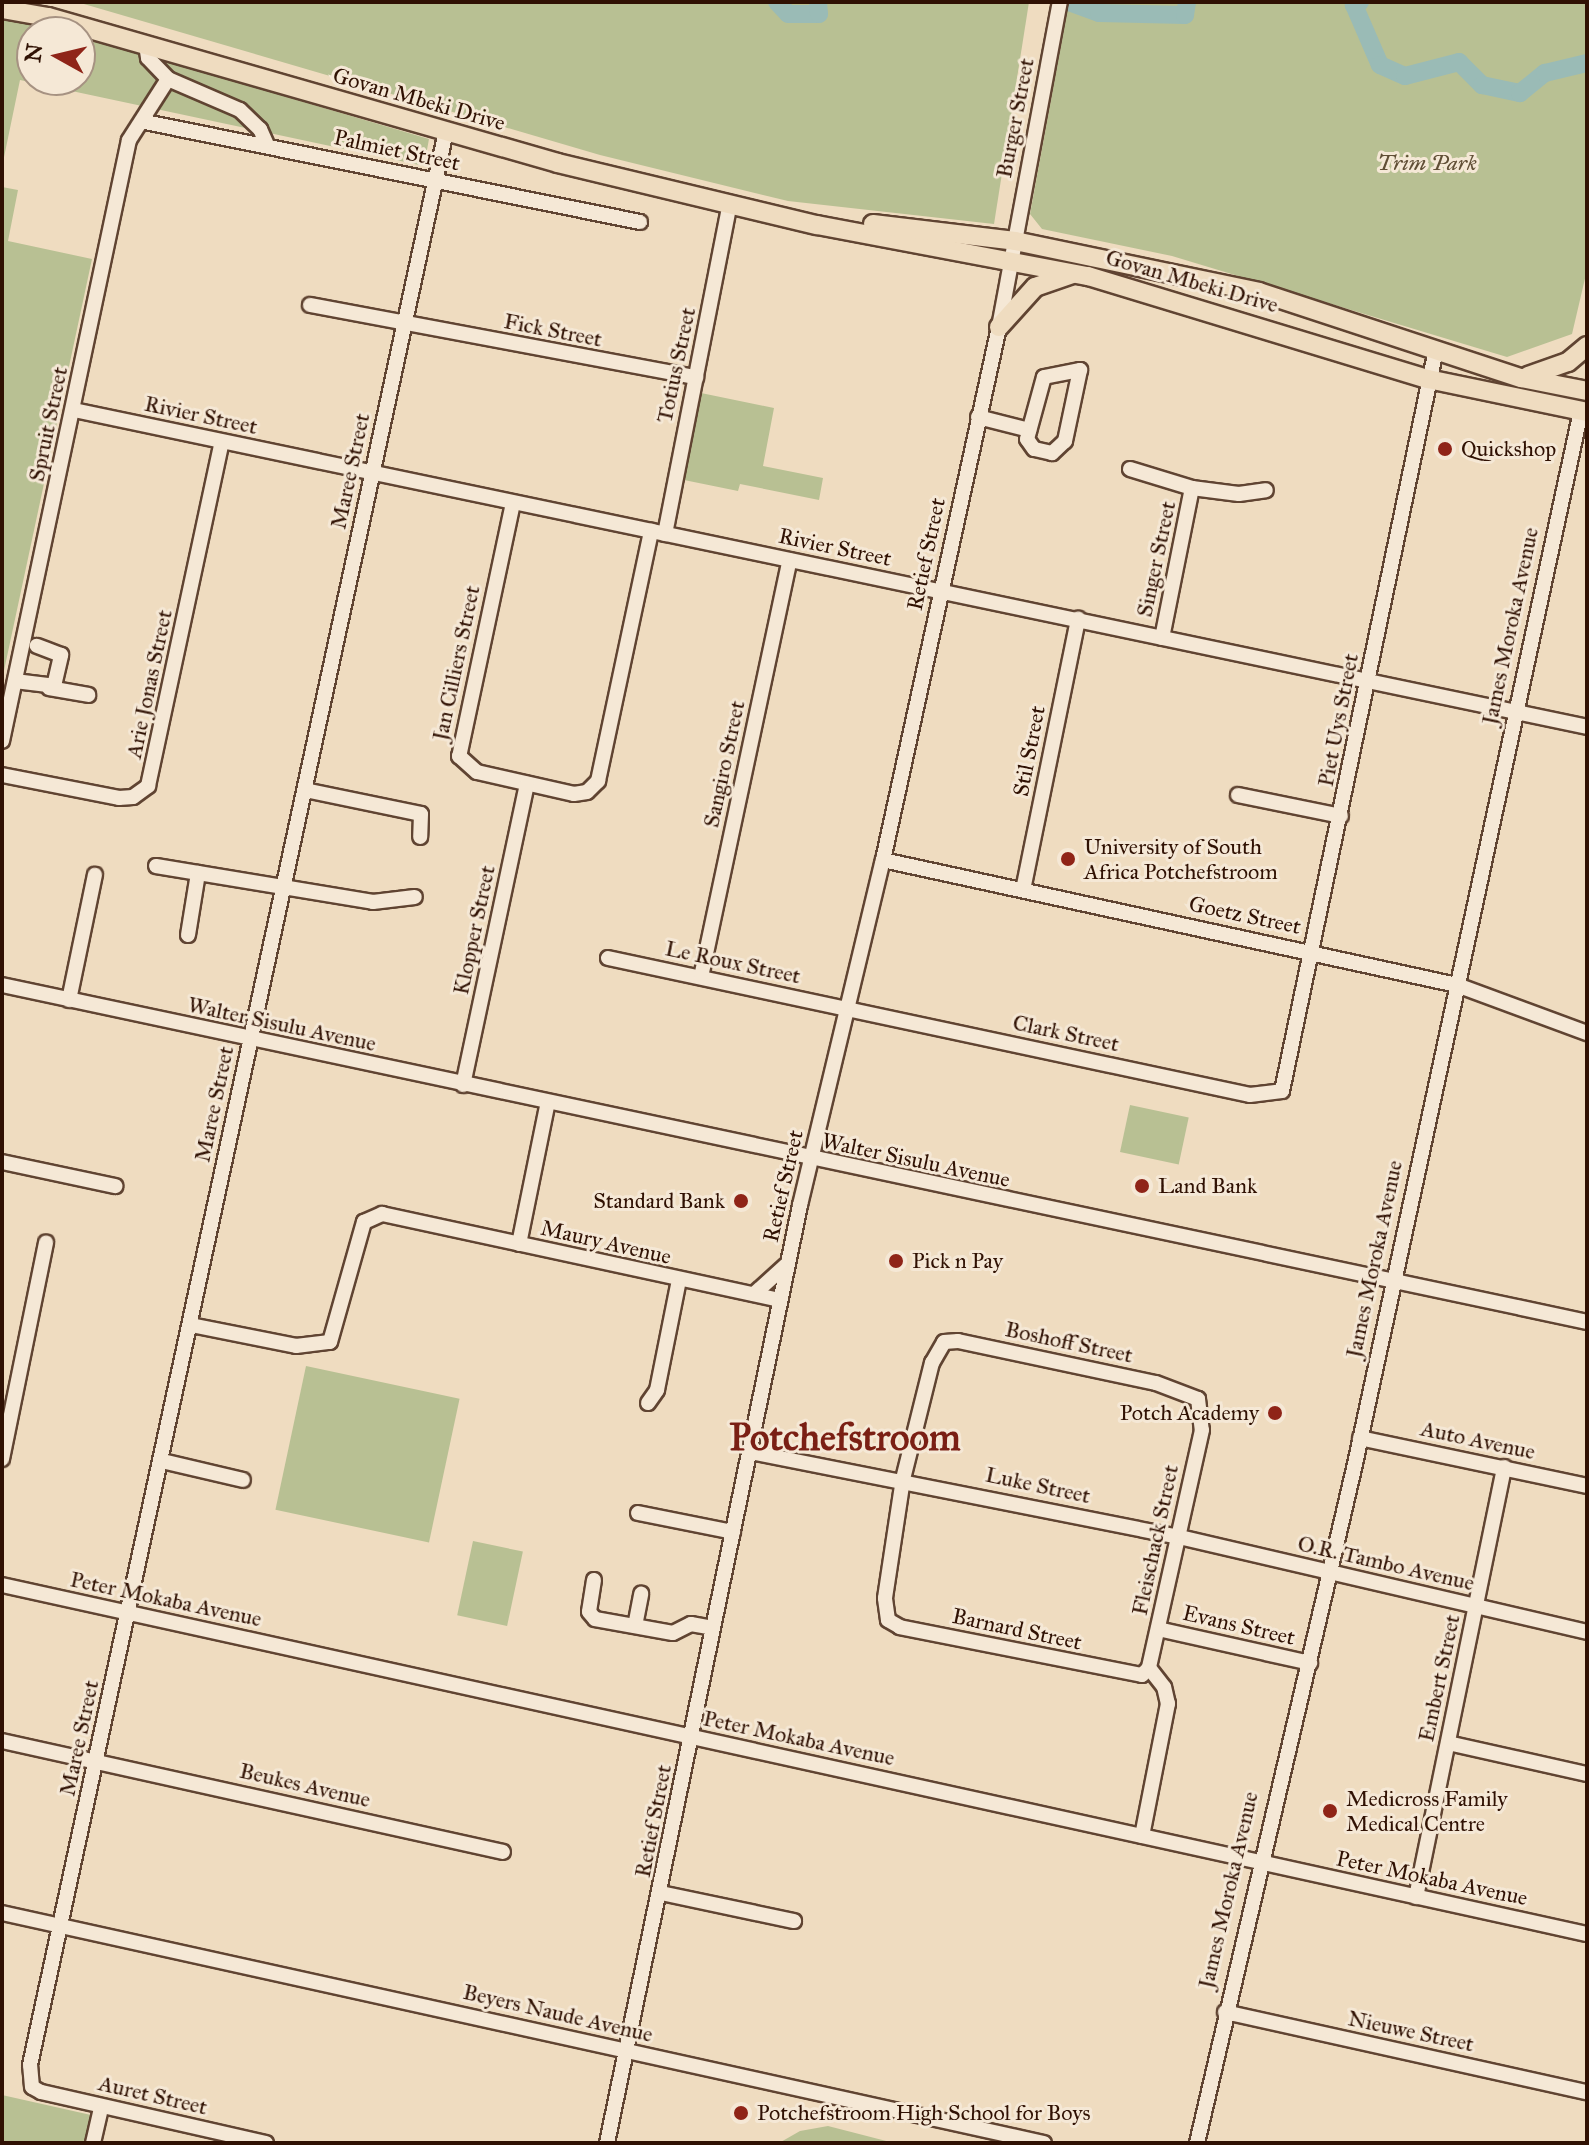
<!DOCTYPE html>
<html>
<head>
<meta charset="utf-8">
<style>
  body { margin:0 }
  #map { position:relative; width:1589px; height:2145px; overflow:hidden; background:#efdcc0; font-family:"IM FELL Great Primer",serif }
  div>[style] { position:absolute }
  [style*='--x'] { left:calc(var(--x)*1px); top:calc(var(--y)*1px); width:calc(var(--w)*1px); rotate:calc(var(--a)*1deg) }
  .green>* { inset:0; background:#b8c093; transform-origin:0 0 }
  .river>* { height:18px; margin:-9px; padding:0 9px; transform-origin:9px; border-radius:9px; background:#9abbb6 }
  .roads { filter:drop-shadow(2px 0 #604432) drop-shadow(-2px 0 #604432) drop-shadow(0 2px #604432) drop-shadow(0 -2px #604432) }
  .minor>* { height:14px; margin:-7px; padding:0 7px; transform-origin:7px; border-radius:7px; background:#f5e8d6 }
  .major>* { height:18px; margin:-9px; padding:0 9px; transform-origin:9px; border-radius:9px; background:#efdcc0 }
  .dots>* { width:22px; height:22px; translate:-50% -50%; box-sizing:border-box; border:4px solid #f5e8d6; border-radius:50% }
  span { translate:-50% -50%; white-space:nowrap; text-align:center; line-height:1.15; -webkit-text-stroke:6px #f5e8d6; paint-order:stroke }
  .street-label { font-size:22px; color:#301103 }
  .park-label { font-size:22px; color:#604e35; font-style:italic }
  .poi-label { font-size:22px; color:#301103 }
  .left { translate:0 -50%; text-align:left }
  .right { translate:-100% -50%; text-align:right }
  .town-label { font-size:38px; color:#7a1f14; font-weight:700 }
  .frame { position:absolute; inset:0; border:4px solid #301103; pointer-events:none }
  .north { position:absolute; left:16px; top:16px; width:80px; height:80px; box-sizing:border-box; background:#f5e8d6; border:2px solid #a69282; border-radius:50%; rotate:278deg; font-size:22px; font-weight:700; line-height:32px; text-align:center; color:#301103 }
  .north::after { content:''; display:block; margin:auto; width:28px; height:36px; background:#8f2418; clip-path:polygon(50% 0,100% 100%,50% 72%,0 100%) }
</style>
</head>
<body>
<div id="map">
  <div class="green">
    <i style="clip-path:polygon(77px 2px,1029px 2px,994px 224px,788px 201px,600px 155px)"></i>
    <i style="clip-path:polygon(1069px 2px,1587px 2px,1587px 270px,1572px 334px,1507px 357px,1172px 256px,1042px 229px,1030px 214px)"></i>
    <i style="clip-path:polygon(2px 14px,65px 32px,32px 32px,32px 80px,80px 80px,80px 36px,429px 139px,424px 166px,20px 80px,2px 167px)"></i>
    <i style="clip-path:polygon(2px 187px,18px 190px,8px 241px,92px 259px,2px 680px)"></i>
    <i style="clip-path:polygon(701px 393px,774px 408px,763px 466px,823px 478px,819px 500px,740px 484px,738px 491px,684px 480px)"></i>
    <i style="left:1130px;top:1105px;width:60px;height:48px;rotate:12deg"></i>
    <i style="left:306px;top:1366px;width:157px;height:147px;rotate:12deg"></i>
    <i style="left:473px;top:1541px;width:51px;height:76px;rotate:12deg"></i>
    <i style="clip-path:polygon(2px 2095px,91px 2115px,85px 2143px,2px 2143px)"></i>
    <i style="clip-path:polygon(828px 2126px,894px 2143px,779px 2143px,800px 2131px)"></i>
  </div>
  <div class="river">
    <i style="--x:777;--y:2;--w:16;--a:47"></i>
    <i style="--x:788;--y:14;--w:31;--a:0"></i>
    <i style="--x:819;--y:14;--w:12;--a:-95"></i>
    <i style="--x:1069;--y:2;--w:32;--a:20"></i>
    <i style="--x:1099;--y:13;--w:86;--a:1.3"></i>
    <i style="--x:1185;--y:15;--w:13;--a:-81"></i>
    <i style="--x:1360;--y:2;--w:7;--a:153"></i>
    <i style="--x:1354;--y:5;--w:65;--a:66.6"></i>
    <i style="--x:1380;--y:65;--w:27;--a:24"></i>
    <i style="--x:1405;--y:76;--w:56;--a:-14.5"></i>
    <i style="--x:1459;--y:62;--w:33;--a:45"></i>
    <i style="--x:1482;--y:85;--w:39;--a:12"></i>
    <i style="--x:1520;--y:93;--w:32;--a:-39"></i>
    <i style="--x:1545;--y:73;--w:43;--a:-13.4"></i>
  </div>
  <div class="roads">
    <div class="minor">
      <i style="--x:146;--y:45;--w:13;--a:81"></i>
      <i style="--x:148;--y:58;--w:29;--a:46"></i>
      <i style="--x:168;--y:79;--w:78;--a:23.3"></i>
      <i style="--x:240;--y:110;--w:28;--a:44"></i>
      <i style="--x:260;--y:129;--w:17;--a:66"></i>
      <i style="--x:145;--y:122;--w:505;--a:11.42"></i>
      <i style="--x:310;--y:305;--w:393;--a:10.6"></i>
      <i style="--x:1080;--y:370;--w:73;--a:101.9"></i>
      <i style="--x:1065;--y:441;--w:18;--a:137"></i>
      <i style="--x:1052;--y:453;--w:18;--a:-167"></i>
      <i style="--x:1034;--y:449;--w:12;--a:-125"></i>
      <i style="--x:1027;--y:439;--w:64;--a:-74.7"></i>
      <i style="--x:1044;--y:377;--w:37;--a:-11"></i>
      <i style="--x:74;--y:410;--w:1546;--a:11.83"></i>
      <i style="--x:978;--y:417;--w:53;--a:14.3"></i>
      <i style="--x:1130;--y:469;--w:65;--a:17"></i>
      <i style="--x:1192;--y:488;--w:47;--a:7.3"></i>
      <i style="--x:1239;--y:494;--w:27;--a:-8"></i>
      <i style="--x:513;--y:503;--w:259;--a:102"></i>
      <i style="--x:459;--y:756;--w:24;--a:42"></i>
      <i style="--x:477;--y:772;--w:99;--a:12.8"></i>
      <i style="--x:574;--y:794;--w:13;--a:-9"></i>
      <i style="--x:587;--y:792;--w:16;--a:-45"></i>
      <i style="--x:598;--y:781;--w:256;--a:-78"></i>
      <i style="--x:665;--y:534;--w:336;--a:-78.9"></i>
      <i style="--x:1162;--y:638;--w:153;--a:-78.7"></i>
      <i style="--x:15;--y:681;--w:39;--a:7"></i>
      <i style="--x:54;--y:686;--w:32;--a:-77"></i>
      <i style="--x:61;--y:655;--w:26;--a:-159"></i>
      <i style="--x:49;--y:688;--w:40;--a:10"></i>
      <i style="--x:2;--y:741;--w:614;--a:-78.07"></i>
      <i style="--x:129;--y:140;--w:72;--a:-57.4"></i>
      <i style="--x:2;--y:775;--w:119;--a:11.1"></i>
      <i style="--x:119;--y:798;--w:14;--a:-4"></i>
      <i style="--x:133;--y:797;--w:19;--a:-36"></i>
      <i style="--x:148;--y:786;--w:352;--a:-77.9"></i>
      <i style="--x:305;--y:790;--w:118;--a:11.7"></i>
      <i style="--x:421;--y:814;--w:23;--a:92"></i>
      <i style="--x:1238;--y:795;--w:105;--a:11.5"></i>
      <i style="--x:883;--y:860;--w:587;--a:12.29"></i>
      <i style="--x:1457;--y:985;--w:139;--a:20.3"></i>
      <i style="--x:156;--y:866;--w:220;--a:9.4"></i>
      <i style="--x:373;--y:902;--w:42;--a:-6.8"></i>
      <i style="--x:1023;--y:890;--w:277;--a:-78.5"></i>
      <i style="--x:188;--y:935;--w:63;--a:-80.8"></i>
      <i style="--x:608;--y:958;--w:656;--a:12.05"></i>
      <i style="--x:1250;--y:1095;--w:32;--a:-7"></i>
      <i style="--x:1282;--y:1091;--w:758;--a:-78.27"></i>
      <i style="--x:701;--y:977;--w:426;--a:-78"></i>
      <i style="--x:2;--y:985;--w:1620;--a:12"></i>
      <i style="--x:69;--y:1000;--w:128;--a:-78.3"></i>
      <i style="--x:463;--y:1085;--w:308;--a:-78"></i>
      <i style="--x:2;--y:1162;--w:116;--a:12"></i>
      <i style="--x:519;--y:1244;--w:145;--a:-78.5"></i>
      <i style="--x:754;--y:1294;--w:43;--a:-42.2"></i>
      <i style="--x:191;--y:1325;--w:107;--a:11.3"></i>
      <i style="--x:296;--y:1346;--w:34;--a:-7"></i>
      <i style="--x:330;--y:1342;--w:125;--a:-74.2"></i>
      <i style="--x:364;--y:1222;--w:20;--a:-24"></i>
      <i style="--x:382;--y:1214;--w:407;--a:12.2"></i>
      <i style="--x:958;--y:1341;--w:202;--a:12"></i>
      <i style="--x:1156;--y:1383;--w:45;--a:20.9"></i>
      <i style="--x:1198;--y:1399;--w:31;--a:83"></i>
      <i style="--x:1202;--y:1430;--w:244;--a:102.6"></i>
      <i style="--x:1149;--y:1668;--w:10;--a:135"></i>
      <i style="--x:1142;--y:1675;--w:247;--a:-168.8"></i>
      <i style="--x:900;--y:1627;--w:14;--a:-150"></i>
      <i style="--x:888;--y:1620;--w:22;--a:-98"></i>
      <i style="--x:885;--y:1598;--w:120;--a:-81.4"></i>
      <i style="--x:903;--y:1479;--w:120;--a:-76"></i>
      <i style="--x:932;--y:1363;--w:24;--a:-60"></i>
      <i style="--x:944;--y:1342;--w:14;--a:-4"></i>
      <i style="--x:648;--y:1403;--w:16;--a:-55"></i>
      <i style="--x:657;--y:1390;--w:112;--a:-78.7"></i>
      <i style="--x:1360;--y:1438;--w:232;--a:11.9"></i>
      <i style="--x:750;--y:1452;--w:433;--a:11.2"></i>
      <i style="--x:1175;--y:1536;--w:423;--a:13.1"></i>
      <i style="--x:2;--y:1459;--w:221;--a:-78.5"></i>
      <i style="--x:162;--y:1461;--w:83;--a:13.2"></i>
      <i style="--x:638;--y:1513;--w:97;--a:11.3"></i>
      <i style="--x:594;--y:1580;--w:32;--a:99"></i>
      <i style="--x:589;--y:1612;--w:9;--a:49"></i>
      <i style="--x:595;--y:1619;--w:79;--a:10.2"></i>
      <i style="--x:673;--y:1633;--w:20;--a:-27"></i>
      <i style="--x:691;--y:1624;--w:22;--a:10"></i>
      <i style="--x:2;--y:1585;--w:1623;--a:12.42"></i>
      <i style="--x:635;--y:1626;--w:33;--a:-79"></i>
      <i style="--x:1158;--y:1629;--w:156;--a:12.6"></i>
      <i style="--x:2;--y:1741;--w:513;--a:12.49"></i>
      <i style="--x:1448;--y:1743;--w:142;--a:12.6"></i>
      <i style="--x:1142;--y:1836;--w:135;--a:-78.9"></i>
      <i style="--x:1168;--y:1704;--w:17;--a:-103"></i>
      <i style="--x:1164;--y:1687;--w:24;--a:-128"></i>
      <i style="--x:661;--y:1893;--w:136;--a:11.9"></i>
      <i style="--x:1416;--y:1897;--w:439;--a:-78.4"></i>
      <i style="--x:2;--y:1913;--w:1067;--a:12.45"></i>
      <i style="--x:1225;--y:2012;--w:371;--a:12.5"></i>
      <i style="--x:93;--y:2143;--w:37;--a:-77"></i>
      <i style="--x:266;--y:2143;--w:231;--a:-167.2"></i>
      <i style="--x:41;--y:2092;--w:10;--a:-151"></i>
      <i style="--x:32;--y:2087;--w:22;--a:-95"></i>
      <i style="--x:30;--y:2065;--w:1978;--a:-77.86"></i>
      <i style="--x:607;--y:2143;--w:958;--a:-78.37"></i>
      <i style="--x:800;--y:1205;--w:355;--a:-76.5"></i>
      <i style="--x:883;--y:860;--w:545;--a:-77.72"></i>
      <i style="--x:999;--y:327;--w:331;--a:-79.4"></i>
      <i style="--x:1197;--y:2143;--w:697;--a:-76.9"></i>
      <i style="--x:1355;--y:1464;--w:1077;--a:-77.89"></i>
    </div>
    <div class="major">
      <i style="--x:2;--y:9;--w:47;--a:9.9"></i>
      <i style="--x:48;--y:17;--w:530;--a:15.98"></i>
      <i style="--x:558;--y:163;--w:266;--a:13.5"></i>
      <i style="--x:817;--y:225;--w:276;--a:10.7"></i>
      <i style="--x:1088;--y:276;--w:355;--a:16.9"></i>
      <i style="--x:1428;--y:379;--w:162;--a:11.7"></i>
      <i style="--x:873;--y:224;--w:143;--a:6.8"></i>
      <i style="--x:1015;--y:241;--w:249;--a:11.8"></i>
      <i style="--x:1259;--y:292;--w:276;--a:18.2"></i>
      <i style="--x:1521;--y:378;--w:67;--a:11.1"></i>
      <i style="--x:999;--y:327;--w:54;--a:-48"></i>
      <i style="--x:1035;--y:287;--w:39;--a:-19"></i>
      <i style="--x:1528;--y:376;--w:42;--a:-19.3"></i>
      <i style="--x:1568;--y:362;--w:25;--a:-40"></i>
    </div>
  </div>
  <div class="dots">
    <i style="left:1445px;top:449px;background:#8f2418"></i>
    <i style="left:1068px;top:859px;background:#8f2418"></i>
    <i style="left:1142px;top:1186px;background:#8f2418"></i>
    <i style="left:741px;top:1201px;background:#8f2418"></i>
    <i style="left:896px;top:1261px;background:#8f2418"></i>
    <i style="left:1275px;top:1413px;background:#8f2418"></i>
    <i style="left:1330px;top:1811px;background:#8f2418"></i>
    <i style="left:741px;top:2113px;background:#8f2418"></i>
  </div>
  <div class="street-label">
    <span style="left:419px;top:99px;rotate:16deg">Govan Mbeki Drive</span>
    <span style="left:1015px;top:118px;rotate:-79deg">Burger Street</span>
    <span style="left:397px;top:150px;rotate:12deg">Palmiet Street</span>
    <span style="left:1192px;top:281px;rotate:16deg">Govan Mbeki Drive</span>
    <span style="left:553px;top:330px;rotate:11deg">Fick Street</span>
    <span style="left:676px;top:365px;rotate:-78deg">Totius Street</span>
    <span style="left:201px;top:415px;rotate:12deg">Rivier Street</span>
    <span style="left:48px;top:424px;rotate:-78deg">Spruit Street</span>
    <span style="left:350px;top:471px;rotate:-78deg">Maree Street</span>
    <span style="left:835px;top:547px;rotate:12deg">Rivier Street</span>
    <span style="left:926px;top:554px;rotate:-78deg">Retief Street</span>
    <span style="left:1156px;top:559px;rotate:-78deg">Singer Street</span>
    <span style="left:1510px;top:626px;rotate:-78deg">James Moroka Avenue</span>
    <span style="left:456px;top:663px;rotate:-78deg">Jan Cilliers Street</span>
    <span style="left:149px;top:684px;rotate:-78deg">Arie Jonas Street</span>
    <span style="left:1338px;top:720px;rotate:-79deg">Piet Uys Street</span>
    <span style="left:1029px;top:751px;rotate:-79deg">Stil Street</span>
    <span style="left:724px;top:764px;rotate:-78deg">Sangiro Street</span>
    <span style="left:1245px;top:915px;rotate:12deg">Goetz Street</span>
    <span style="left:474px;top:930px;rotate:-78deg">Klopper Street</span>
    <span style="left:733px;top:962px;rotate:12deg">Le Roux Street</span>
    <span style="left:282px;top:1024px;rotate:12deg">Walter Sisulu Avenue</span>
    <span style="left:1066px;top:1033px;rotate:12deg">Clark Street</span>
    <span style="left:214px;top:1104px;rotate:-78deg">Maree Street</span>
    <span style="left:916px;top:1160px;rotate:12deg">Walter Sisulu Avenue</span>
    <span style="left:783px;top:1186px;rotate:-77deg">Retief Street</span>
    <span style="left:606px;top:1242px;rotate:13deg">Maury Avenue</span>
    <span style="left:1374px;top:1259px;rotate:-78deg">James Moroka Avenue</span>
    <span style="left:1069px;top:1342px;rotate:12deg">Boshoff Street</span>
    <span style="left:1478px;top:1440px;rotate:12deg">Auto Avenue</span>
    <span style="left:1038px;top:1485px;rotate:12deg">Luke Street</span>
    <span style="left:1155px;top:1540px;rotate:-78deg">Fleischack Street</span>
    <span style="left:1386px;top:1563px;rotate:13deg">O.R. Tambo Avenue</span>
    <span style="left:166px;top:1599px;rotate:12deg">Peter Mokaba Avenue</span>
    <span style="left:1239px;top:1625px;rotate:13deg">Evans Street</span>
    <span style="left:1017px;top:1629px;rotate:12deg">Barnard Street</span>
    <span style="left:1439px;top:1678px;rotate:-78deg">Embert Street</span>
    <span style="left:79px;top:1738px;rotate:-78deg">Maree Street</span>
    <span style="left:799px;top:1738px;rotate:12deg">Peter Mokaba Avenue</span>
    <span style="left:305px;top:1785px;rotate:13deg">Beukes Avenue</span>
    <span style="left:653px;top:1821px;rotate:-79deg">Retief Street</span>
    <span style="left:1432px;top:1878px;rotate:12deg">Peter Mokaba Avenue</span>
    <span style="left:1228px;top:1890px;rotate:-77deg">James Moroka Avenue</span>
    <span style="left:558px;top:2013px;rotate:13deg">Beyers Naude Avenue</span>
    <span style="left:1411px;top:2031px;rotate:12deg">Nieuwe Street</span>
    <span style="left:153px;top:2095px;rotate:13deg">Auret Street</span>
  </div>
  <div class="park-label">
    <span style="left:1427px;top:163px">Trim Park</span>
  </div>
  <div class="poi-label">
    <span class="left" style="left:1461px;top:449px">Quickshop</span>
    <span class="left" style="left:1084px;top:859px">University of South<br>Africa Potchefstroom</span>
    <span class="left" style="left:1158px;top:1186px">Land Bank</span>
    <span class="right" style="left:725px;top:1201px">Standard Bank</span>
    <span class="left" style="left:912px;top:1261px">Pick n Pay</span>
    <span class="right" style="left:1259px;top:1413px">Potch Academy</span>
    <span class="left" style="left:1346px;top:1811px">Medicross Family<br>Medical Centre</span>
    <span class="left" style="left:757px;top:2113px">Potchefstroom High School for Boys</span>
  </div>
  <div class="town-label">
    <span style="left:845px;top:1438px">Potchefstroom</span>
  </div>
  <div class="frame"></div>
  <div class="north">N</div>
</div>
</body>
</html>
